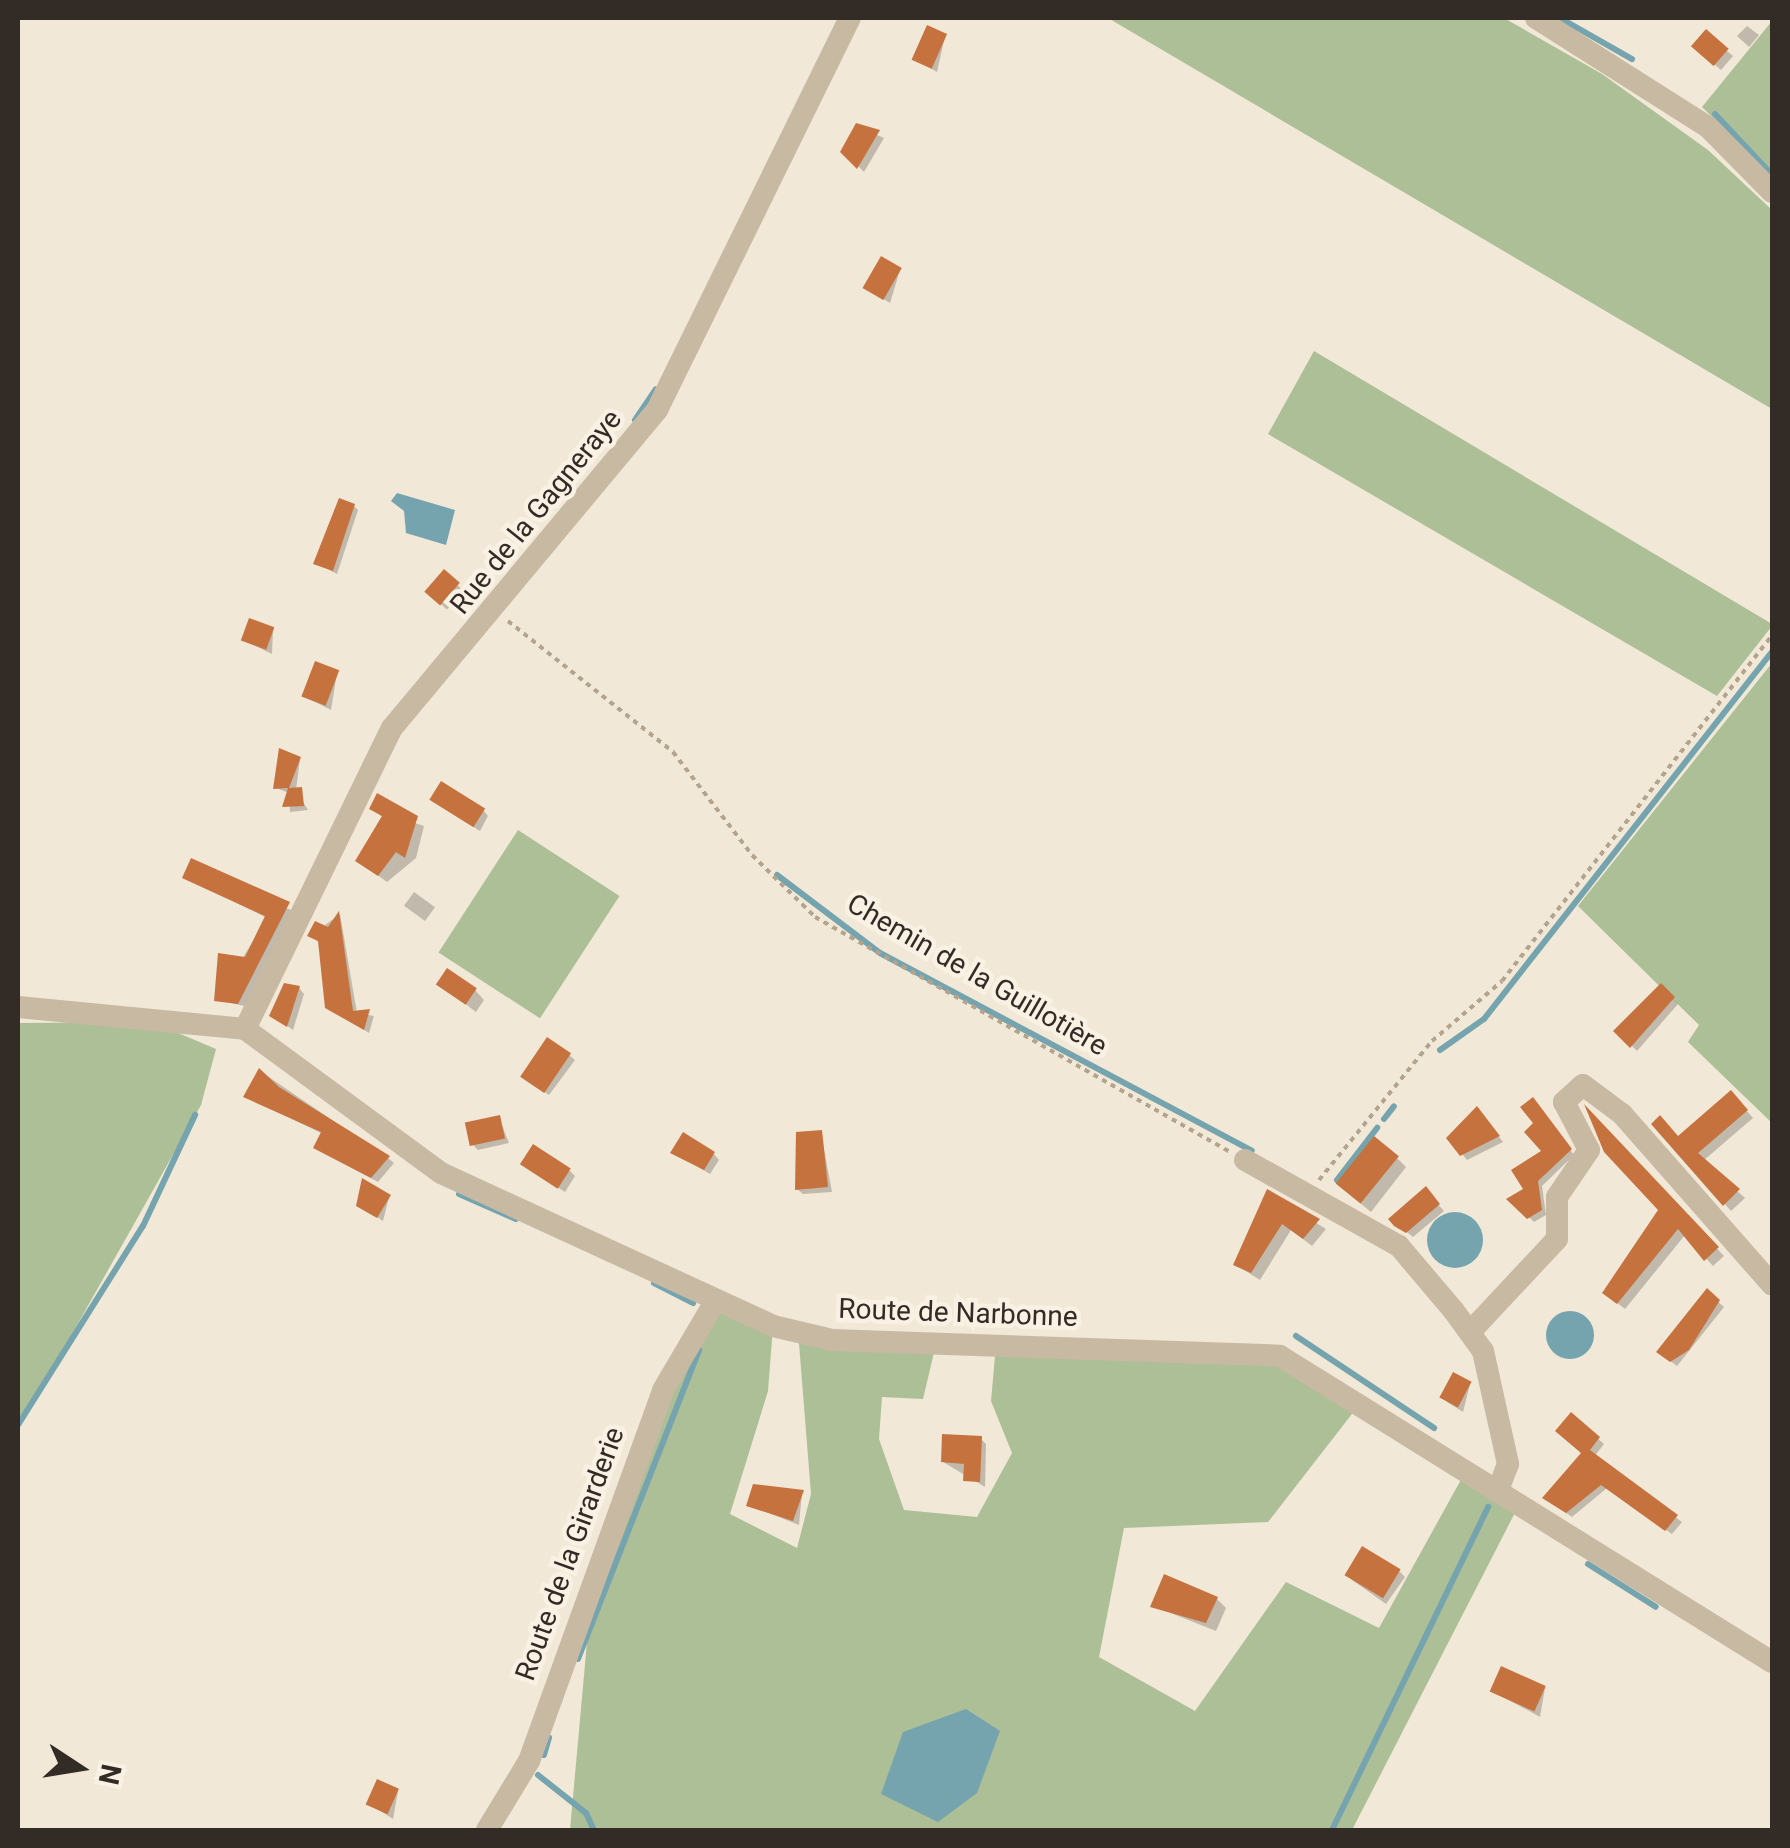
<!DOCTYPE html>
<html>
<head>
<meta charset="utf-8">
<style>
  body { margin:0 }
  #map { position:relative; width:1790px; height:1848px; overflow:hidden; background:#f1e8d7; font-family:Roboto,sans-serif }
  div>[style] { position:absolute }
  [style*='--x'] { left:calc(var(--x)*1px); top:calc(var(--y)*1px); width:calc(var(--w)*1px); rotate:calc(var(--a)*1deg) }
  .green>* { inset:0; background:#acbf97; transform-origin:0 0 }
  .water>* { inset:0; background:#76a4ae }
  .round { border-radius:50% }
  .shadow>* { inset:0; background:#0003; transform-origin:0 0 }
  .stream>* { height:6px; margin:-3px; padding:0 3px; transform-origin:3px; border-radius:3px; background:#76a4ae }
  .building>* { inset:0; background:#c6723f; transform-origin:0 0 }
  .path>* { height:4px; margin-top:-2px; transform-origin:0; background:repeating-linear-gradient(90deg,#b4a38d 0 5px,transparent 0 10px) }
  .street>* { height:22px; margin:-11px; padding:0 11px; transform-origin:11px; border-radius:11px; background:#c8b9a3 }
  span { translate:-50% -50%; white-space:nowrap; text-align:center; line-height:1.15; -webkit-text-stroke:9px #f9f1e3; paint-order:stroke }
  .street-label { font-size:28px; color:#332b25 }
  .frame { position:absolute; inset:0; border:20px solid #332b25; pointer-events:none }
  .north { position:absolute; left:30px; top:1718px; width:100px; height:100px; -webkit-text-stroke:8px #f9f1e3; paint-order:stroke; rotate:102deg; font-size:28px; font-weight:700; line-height:40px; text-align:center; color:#332b25 }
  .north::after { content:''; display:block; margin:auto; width:35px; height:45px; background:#332b25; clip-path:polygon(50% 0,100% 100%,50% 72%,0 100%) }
</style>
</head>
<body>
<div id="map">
  <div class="green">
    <i style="clip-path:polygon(1108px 18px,1504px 18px,1602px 74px,1708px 150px,1772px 210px,1772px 409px)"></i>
    <i style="clip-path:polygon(1772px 21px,1772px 175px,1702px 107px)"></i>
    <i style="clip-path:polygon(1314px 351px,1772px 624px,1772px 626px,1717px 696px,1268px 434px)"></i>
    <i style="clip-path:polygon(1772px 663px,1772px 1123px,1688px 1042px,1699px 1025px,1578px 906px)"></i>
    <i style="left:518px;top:830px;width:121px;height:146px;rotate:33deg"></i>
    <i style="clip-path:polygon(152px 1022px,216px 1049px,201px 1105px,18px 1430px,18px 1023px)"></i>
    <i style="clip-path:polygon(716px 1300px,773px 1326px,768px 1391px,730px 1514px,797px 1548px,811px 1494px,798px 1331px,936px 1344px,923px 1399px,882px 1397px,879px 1439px,904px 1510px,977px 1517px,1012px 1453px,991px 1401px,996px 1345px,1258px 1352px,1362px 1401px,1268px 1522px,1124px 1528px,1099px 1657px,1195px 1711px,1286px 1582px,1379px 1628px,1468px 1467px,1521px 1501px,1352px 1830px,570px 1830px,594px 1565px)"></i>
  </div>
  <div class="water">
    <i style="clip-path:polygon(397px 493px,455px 510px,446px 545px,406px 533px,404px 511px,391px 501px)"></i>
    <i class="round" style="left:1427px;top:1212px;width:56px;height:56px"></i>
    <i class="round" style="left:1546px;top:1311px;width:48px;height:48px"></i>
    <i style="clip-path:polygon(966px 1709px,1000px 1731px,977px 1793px,938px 1822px,881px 1794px,903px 1732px)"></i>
  </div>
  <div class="shadow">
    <i style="clip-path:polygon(1747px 26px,1759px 35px,1749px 47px,1737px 36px)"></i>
    <i style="clip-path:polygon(1706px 33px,1733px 56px,1721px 70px,1700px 52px)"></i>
    <i style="clip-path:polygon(945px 36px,937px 72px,914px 59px)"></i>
    <i style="clip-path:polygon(857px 126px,884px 138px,864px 172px,843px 151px)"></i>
    <i style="clip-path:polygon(900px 270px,890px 303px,866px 288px)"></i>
    <i style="clip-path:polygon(354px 506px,358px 510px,337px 574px,316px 563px)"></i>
    <i style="left:444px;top:572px;width:28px;height:25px;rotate:44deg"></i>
    <i style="clip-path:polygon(273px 629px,272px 654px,243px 640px)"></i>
    <i style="clip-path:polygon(337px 673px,331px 710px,305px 697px)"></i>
    <i style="clip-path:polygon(300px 759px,296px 790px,308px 810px,290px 812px,289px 793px,276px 788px)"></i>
    <i style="clip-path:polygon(438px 804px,484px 811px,488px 816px,480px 831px)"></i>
    <i style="clip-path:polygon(372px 809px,424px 826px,416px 858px,387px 882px,358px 861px,384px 818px)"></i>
    <i style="clip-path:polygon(185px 877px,295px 911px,249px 1007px,217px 1000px,267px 918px)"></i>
    <i style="left:414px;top:892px;width:26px;height:17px;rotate:36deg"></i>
    <i style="clip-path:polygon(340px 914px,357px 1013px,374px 1016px,369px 1033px,327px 1007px,320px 943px,310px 936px)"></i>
    <i style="clip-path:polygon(439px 984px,475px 990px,484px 1000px,476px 1012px)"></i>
    <i style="clip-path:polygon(1661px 987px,1678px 1004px,1637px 1051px,1617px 1031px)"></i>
    <i style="clip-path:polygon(299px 988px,304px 994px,293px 1030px,272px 1015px)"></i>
    <i style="clip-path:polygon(569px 1055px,575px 1060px,549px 1095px,530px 1082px)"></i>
    <i style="clip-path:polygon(260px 1071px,388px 1158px,394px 1163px,378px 1182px,322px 1152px,323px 1134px,246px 1097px)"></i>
    <i style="clip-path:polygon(1731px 1093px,1753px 1118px,1703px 1161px,1745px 1198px,1731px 1211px,1654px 1124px,1678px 1139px)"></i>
    <i style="clip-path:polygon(1537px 1105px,1574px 1155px,1542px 1186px,1546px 1215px,1534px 1222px,1510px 1199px,1527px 1190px,1544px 1152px)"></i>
    <i style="clip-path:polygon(1482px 1115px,1503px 1142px,1467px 1160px,1462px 1154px)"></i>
    <i style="clip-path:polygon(1591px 1115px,1724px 1256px,1713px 1266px,1685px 1235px,1625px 1309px,1612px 1299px,1661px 1210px)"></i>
    <i style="clip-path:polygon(499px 1118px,509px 1143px,478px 1150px,472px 1144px)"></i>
    <i style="clip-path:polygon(821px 1133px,832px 1192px,803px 1194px,797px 1189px)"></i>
    <i style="clip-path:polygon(674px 1153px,714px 1154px,719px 1160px,710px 1174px)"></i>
    <i style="clip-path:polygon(1397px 1158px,1406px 1167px,1371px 1212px,1349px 1194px)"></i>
    <i style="clip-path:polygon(529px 1169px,570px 1171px,575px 1176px,565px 1192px)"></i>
    <i style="clip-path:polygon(1425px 1190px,1444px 1211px,1413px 1237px,1392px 1220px)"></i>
    <i style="clip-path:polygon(1268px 1193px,1326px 1229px,1312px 1246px,1291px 1230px,1260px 1280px,1236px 1265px)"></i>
    <i style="clip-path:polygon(389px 1197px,383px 1221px,358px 1205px)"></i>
    <i style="clip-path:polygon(1707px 1292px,1724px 1307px,1677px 1366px,1665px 1357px)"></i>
    <i style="clip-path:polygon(1470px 1384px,1463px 1412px,1447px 1402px)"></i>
    <i style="clip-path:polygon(1572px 1416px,1604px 1444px,1594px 1457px,1682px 1522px,1672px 1534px,1607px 1488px,1572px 1517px,1550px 1502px,1584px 1453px)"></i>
    <i style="clip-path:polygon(980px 1438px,986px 1444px,985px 1487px,943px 1462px)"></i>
    <i style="clip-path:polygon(802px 1492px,799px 1525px,749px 1505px)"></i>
    <i style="clip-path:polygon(1399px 1571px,1405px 1577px,1386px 1604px,1352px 1580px)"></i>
    <i style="clip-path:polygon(1217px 1599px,1226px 1608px,1216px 1631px,1153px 1606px)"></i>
    <i style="clip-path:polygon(1545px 1688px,1540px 1717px,1492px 1691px)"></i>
    <i style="clip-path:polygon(398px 1791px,393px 1819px,369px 1804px)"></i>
  </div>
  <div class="stream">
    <i style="--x:1560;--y:18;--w:83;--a:29.7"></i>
    <i style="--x:1715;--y:114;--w:83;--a:46.9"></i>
    <i style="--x:635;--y:420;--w:37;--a:-56"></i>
    <i style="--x:777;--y:875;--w:129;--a:37.1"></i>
    <i style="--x:880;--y:953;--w:421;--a:28"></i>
    <i style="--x:1440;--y:1050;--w:54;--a:-35.2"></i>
    <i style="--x:1484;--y:1019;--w:467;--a:-51.9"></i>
    <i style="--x:1384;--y:1119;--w:16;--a:-52"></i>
    <i style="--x:1337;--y:1180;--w:66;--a:-52.4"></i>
    <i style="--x:459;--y:1194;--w:62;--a:23.7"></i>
    <i style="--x:654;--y:1283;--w:44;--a:27.1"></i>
    <i style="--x:1296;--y:1336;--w:166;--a:33.7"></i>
    <i style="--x:18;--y:1425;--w:235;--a:-57.9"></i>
    <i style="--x:143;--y:1226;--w:123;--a:-64.9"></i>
    <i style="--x:1588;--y:1564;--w:80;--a:32.3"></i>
    <i style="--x:578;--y:1659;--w:332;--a:-68.6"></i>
    <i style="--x:544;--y:1755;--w:18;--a:-74"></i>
    <i style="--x:538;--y:1775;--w:61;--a:38.4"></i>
    <i style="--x:586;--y:1813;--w:19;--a:65"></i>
    <i style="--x:1332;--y:1830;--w:359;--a:-64.2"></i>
  </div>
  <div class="building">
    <i style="left:927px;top:25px;width:22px;height:38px;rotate:24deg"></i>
    <i style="left:1706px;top:29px;width:30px;height:23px;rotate:41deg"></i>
    <i style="clip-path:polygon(856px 123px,880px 130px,857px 169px,840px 152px)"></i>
    <i style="left:881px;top:256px;width:24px;height:37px;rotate:30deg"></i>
    <i style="clip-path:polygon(339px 498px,355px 504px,333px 571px,313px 564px)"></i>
    <i style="left:444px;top:569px;width:21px;height:30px;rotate:41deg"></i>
    <i style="left:249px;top:618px;width:27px;height:24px;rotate:20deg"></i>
    <i style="left:315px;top:661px;width:26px;height:38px;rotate:21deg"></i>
    <i style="clip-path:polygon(279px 748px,301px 757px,289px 788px,302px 787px,304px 806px,282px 807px,288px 788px,273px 789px)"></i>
    <i style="left:441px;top:781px;width:52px;height:22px;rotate:32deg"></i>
    <i style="clip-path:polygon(377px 793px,418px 816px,405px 858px,396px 852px,378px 876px,355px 861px,382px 816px,369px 809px)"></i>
    <i style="clip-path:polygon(191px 858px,290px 902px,238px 1004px,214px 1001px,218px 953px,245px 957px,265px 916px,182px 878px)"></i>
    <i style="clip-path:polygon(339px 911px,353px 1011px,370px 1009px,364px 1030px,325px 1008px,318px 941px,307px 936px,315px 921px,328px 927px)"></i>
    <i style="left:447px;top:968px;width:36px;height:20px;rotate:34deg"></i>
    <i style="clip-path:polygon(284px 983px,300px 986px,287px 1027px,269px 1016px)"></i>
    <i style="clip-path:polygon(1661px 983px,1675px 997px,1630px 1048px,1613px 1031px)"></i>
    <i style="left:547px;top:1037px;width:29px;height:48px;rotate:34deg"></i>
    <i style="clip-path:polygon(259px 1068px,279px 1087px,390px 1156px,371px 1178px,313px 1148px,321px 1132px,243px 1097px)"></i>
    <i style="clip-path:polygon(1731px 1090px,1748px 1110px,1698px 1153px,1740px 1189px,1723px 1206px,1651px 1124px,1660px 1115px,1678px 1136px)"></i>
    <i style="clip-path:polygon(1533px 1097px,1572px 1149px,1538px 1181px,1542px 1210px,1527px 1219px,1506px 1199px,1523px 1189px,1511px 1170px,1541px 1151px,1524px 1132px,1533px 1123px,1520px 1107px)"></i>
    <i style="clip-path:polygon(1584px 1104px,1719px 1247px,1704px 1261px,1678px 1229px,1617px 1304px,1602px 1293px,1658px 1210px,1604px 1152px)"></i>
    <i style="clip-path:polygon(1477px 1106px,1500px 1136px,1460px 1156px,1446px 1138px)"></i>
    <i style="left:500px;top:1115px;width:24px;height:36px;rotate:78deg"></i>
    <i style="clip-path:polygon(822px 1130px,828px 1187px,795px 1190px,796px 1132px)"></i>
    <i style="clip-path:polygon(683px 1132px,715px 1152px,704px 1170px,670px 1153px)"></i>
    <i style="left:1374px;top:1136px;width:32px;height:61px;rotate:39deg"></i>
    <i style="left:533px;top:1144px;width:45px;height:24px;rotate:33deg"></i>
    <i style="clip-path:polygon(362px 1178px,391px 1195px,377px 1218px,356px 1206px)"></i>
    <i style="clip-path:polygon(1426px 1186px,1440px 1204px,1406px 1233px,1394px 1226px,1388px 1219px)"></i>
    <i style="clip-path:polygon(1267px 1189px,1320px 1219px,1303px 1239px,1282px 1224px,1251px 1273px,1233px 1265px)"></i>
    <i style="clip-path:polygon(1707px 1288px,1720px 1300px,1689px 1350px,1670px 1362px,1656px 1352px)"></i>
    <i style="left:1453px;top:1372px;width:21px;height:29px;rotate:28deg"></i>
    <i style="clip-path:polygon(1571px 1412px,1600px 1437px,1590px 1450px,1678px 1515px,1665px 1531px,1601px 1485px,1566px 1513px,1542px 1498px,1581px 1453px,1555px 1431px)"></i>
    <i style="clip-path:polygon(942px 1434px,982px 1436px,980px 1482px,963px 1481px,964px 1464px,941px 1462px)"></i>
    <i style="clip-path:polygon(753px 1484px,804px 1490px,793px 1521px,746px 1506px)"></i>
    <i style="left:1362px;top:1546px;width:45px;height:34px;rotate:31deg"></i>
    <i style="clip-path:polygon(1164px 1574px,1218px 1597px,1206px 1623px,1150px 1607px)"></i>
    <i style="left:1501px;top:1666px;width:49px;height:28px;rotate:24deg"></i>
    <i style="left:377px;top:1779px;width:24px;height:28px;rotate:24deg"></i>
  </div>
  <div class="path">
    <i style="--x:508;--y:621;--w:211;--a:38.4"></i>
    <i style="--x:673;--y:752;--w:130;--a:52.5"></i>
    <i style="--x:752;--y:855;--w:88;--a:44.5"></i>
    <i style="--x:815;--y:917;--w:476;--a:29.5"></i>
    <i style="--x:1319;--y:1180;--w:179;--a:-50.9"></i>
    <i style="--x:1432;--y:1041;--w:92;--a:-40.6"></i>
    <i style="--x:1502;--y:981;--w:438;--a:-52"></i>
  </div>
  <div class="street">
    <i style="--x:1536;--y:18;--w:204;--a:32.4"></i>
    <i style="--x:1708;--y:127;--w:91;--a:45.4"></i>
    <i style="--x:18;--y:1007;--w:228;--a:5.5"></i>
    <i style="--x:245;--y:1029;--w:243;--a:36.3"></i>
    <i style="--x:441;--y:1173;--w:366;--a:24.7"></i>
    <i style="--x:773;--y:1326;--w:61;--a:13.3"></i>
    <i style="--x:832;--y:1340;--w:448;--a:2"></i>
    <i style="--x:1280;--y:1356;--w:579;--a:31.88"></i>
    <i style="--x:245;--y:1029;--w:335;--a:-64"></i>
    <i style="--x:392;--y:728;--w:414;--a:-50.2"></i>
    <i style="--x:657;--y:410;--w:437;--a:-63.8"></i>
    <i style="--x:1245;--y:1160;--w:176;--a:29.2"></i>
    <i style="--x:1399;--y:1246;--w:85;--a:49.8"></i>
    <i style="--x:1454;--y:1311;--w:49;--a:54.1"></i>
    <i style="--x:1483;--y:1351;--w:116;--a:77.5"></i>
    <i style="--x:1508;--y:1464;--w:25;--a:111"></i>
    <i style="--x:1470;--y:1332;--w:127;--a:-46.9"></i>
    <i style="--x:1557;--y:1239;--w:42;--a:-90"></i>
    <i style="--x:1557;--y:1197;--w:57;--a:-55.8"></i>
    <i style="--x:1589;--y:1150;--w:54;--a:-117.5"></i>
    <i style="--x:1564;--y:1102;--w:25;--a:-42"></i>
    <i style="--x:1583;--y:1085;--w:49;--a:36.6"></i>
    <i style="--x:1622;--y:1114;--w:227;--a:48.7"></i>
    <i style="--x:487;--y:1830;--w:81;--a:-58.7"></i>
    <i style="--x:529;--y:1761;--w:394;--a:-70.1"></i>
    <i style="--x:663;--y:1390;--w:104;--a:-59.5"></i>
  </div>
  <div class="street-label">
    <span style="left:536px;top:512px;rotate:-51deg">Rue de la Gagneraye</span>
    <span style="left:977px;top:975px;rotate:30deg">Chemin de la Guillotière</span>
    <span style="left:958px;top:1313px;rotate:2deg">Route de Narbonne</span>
    <span style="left:570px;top:1554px;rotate:-70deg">Route de la Girarderie</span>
  </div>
  <div class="frame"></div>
  <div class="north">N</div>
</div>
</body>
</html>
